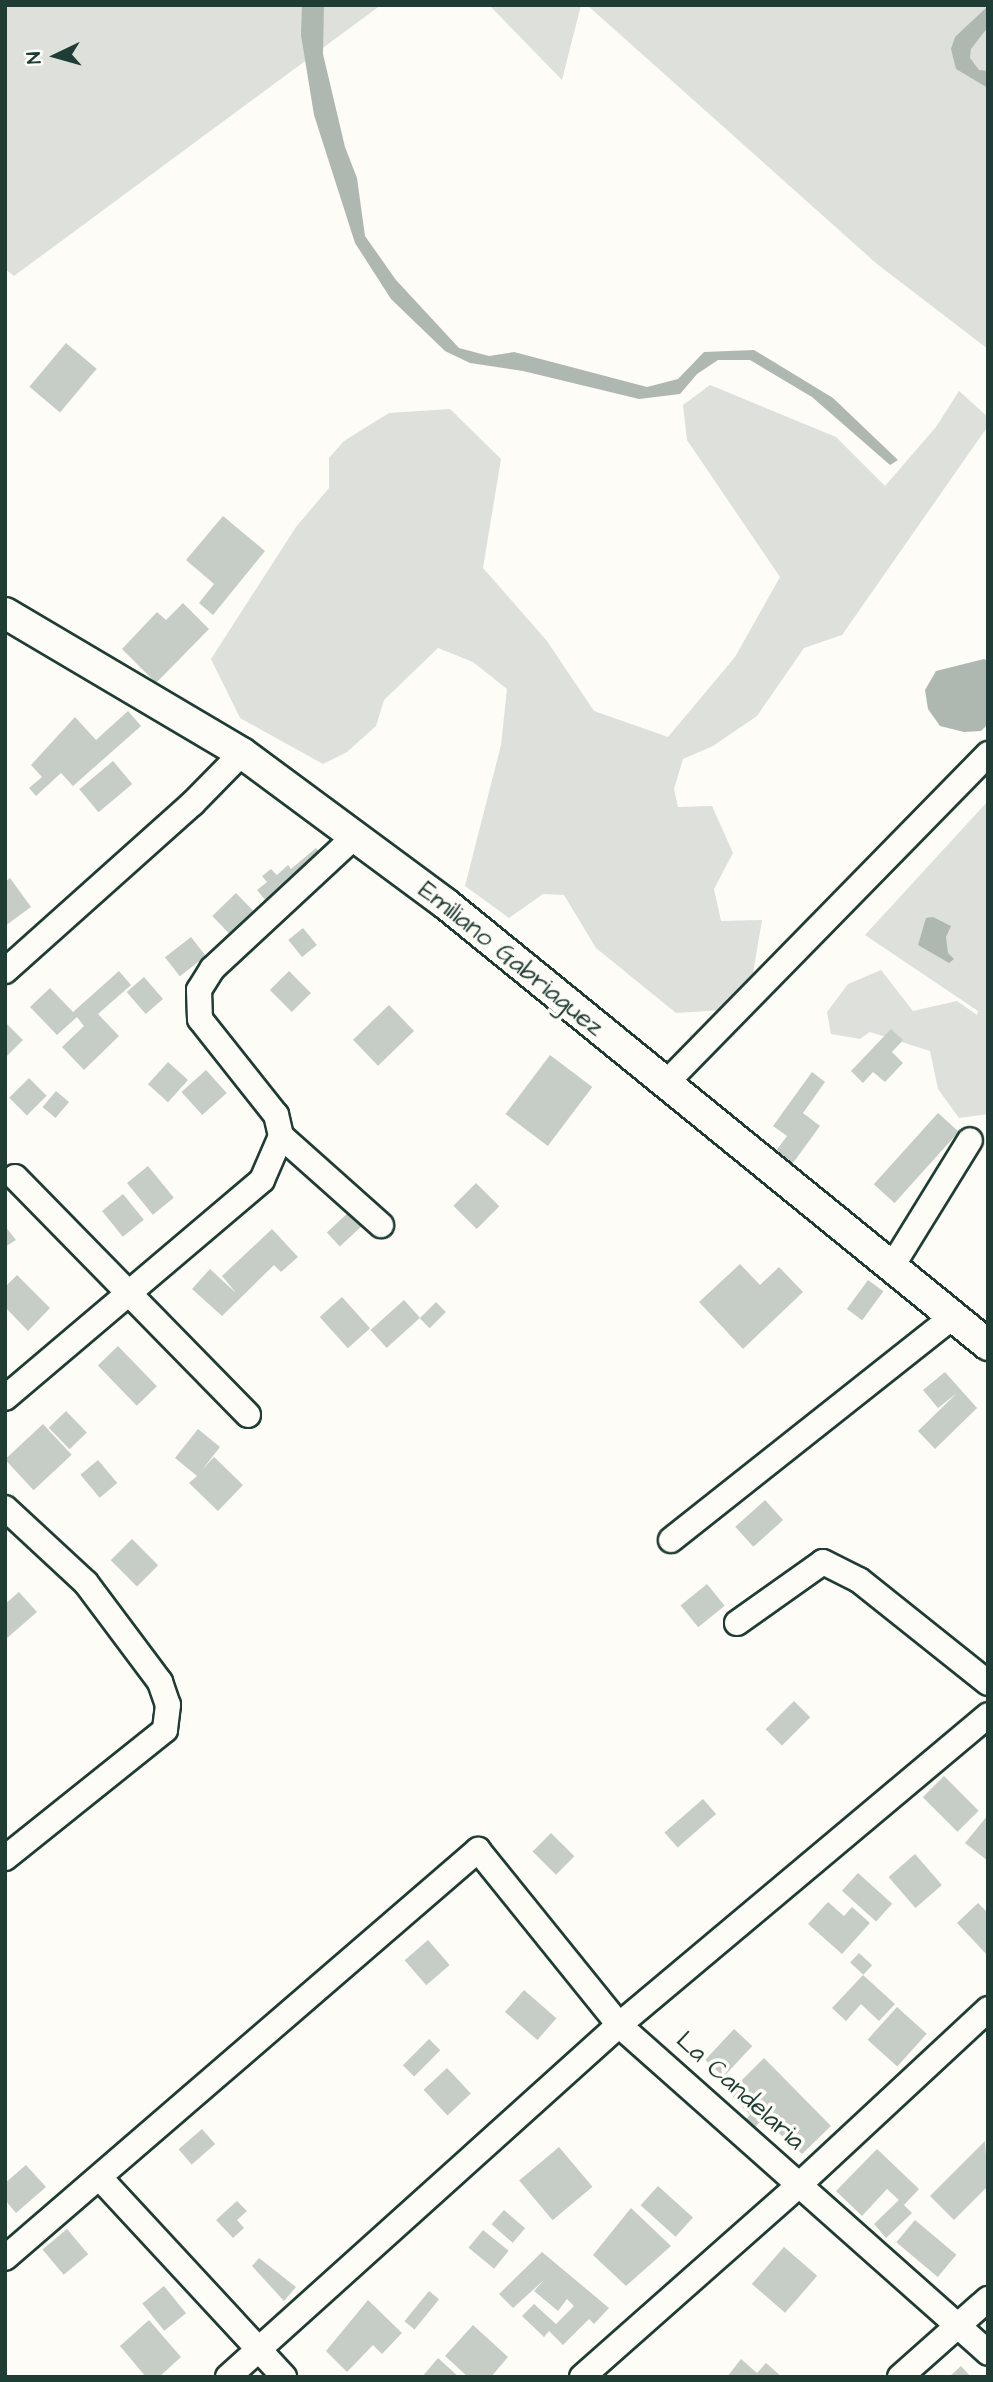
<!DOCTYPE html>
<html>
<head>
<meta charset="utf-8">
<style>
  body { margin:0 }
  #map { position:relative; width:993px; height:2382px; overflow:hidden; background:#fdfcf7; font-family:"Architects Daughter",sans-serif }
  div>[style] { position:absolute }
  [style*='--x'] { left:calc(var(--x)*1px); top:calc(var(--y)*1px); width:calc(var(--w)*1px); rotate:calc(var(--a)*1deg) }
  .green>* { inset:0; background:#dde0db }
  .water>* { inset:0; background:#aeb8b1 }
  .building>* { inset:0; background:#c6cdc7; transform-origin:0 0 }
  .roads { filter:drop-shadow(2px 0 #1f3d34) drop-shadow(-2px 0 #1f3d34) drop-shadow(0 2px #1f3d34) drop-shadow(0 -2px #1f3d34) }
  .minor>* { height:24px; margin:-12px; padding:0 12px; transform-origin:12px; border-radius:12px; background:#fdfcf7 }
  .major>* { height:30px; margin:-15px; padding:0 15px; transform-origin:15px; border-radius:15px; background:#fdfcf7 }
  span { translate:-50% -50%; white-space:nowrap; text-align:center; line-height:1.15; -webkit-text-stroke:7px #fdfcf7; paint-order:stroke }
  .street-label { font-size:26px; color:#1f3d34 }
  .frame { position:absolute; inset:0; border:7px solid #1f3d34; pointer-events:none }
  .north { position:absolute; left:21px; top:21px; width:70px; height:70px; -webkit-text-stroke:5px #fdfcf7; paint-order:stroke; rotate:265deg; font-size:19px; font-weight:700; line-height:28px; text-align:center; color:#1f3d34 }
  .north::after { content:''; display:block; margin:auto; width:24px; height:32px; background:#1f3d34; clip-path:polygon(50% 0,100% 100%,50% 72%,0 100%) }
</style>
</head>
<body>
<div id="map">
  <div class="green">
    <i style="clip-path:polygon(5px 5px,381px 5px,14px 276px,5px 269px)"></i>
    <i style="clip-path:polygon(489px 5px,581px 5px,562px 80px)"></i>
    <i style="clip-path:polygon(587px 5px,988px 5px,988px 349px,877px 264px)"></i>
    <i style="clip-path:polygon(710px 385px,836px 437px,885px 486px,936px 427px,959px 391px,988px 417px,988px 426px,842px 635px,804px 648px,757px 716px,713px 746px,683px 759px,674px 789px,678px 807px,712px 806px,733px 853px,714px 889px,721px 921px,762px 920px,753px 973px,739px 1009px,676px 1013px,596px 948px,564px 895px,543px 894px,509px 918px,465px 886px,501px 745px,507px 689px,473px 662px,438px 648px,384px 700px,376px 726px,347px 752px,323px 764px,240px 718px,211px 659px,296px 527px,329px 488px,329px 458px,344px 441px,389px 413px,450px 409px,501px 459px,483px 568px,547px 641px,594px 711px,668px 737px,735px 657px,780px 577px,687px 440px,683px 405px)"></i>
    <i style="clip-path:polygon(988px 801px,988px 1114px,959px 1118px,938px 1089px,930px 1051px,870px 1032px,860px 1039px,831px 1034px,827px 1012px,848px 984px,881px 970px,913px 1011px,957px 1001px,977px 1015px,978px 1011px,865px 935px)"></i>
  </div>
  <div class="water">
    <i style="clip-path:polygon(302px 5px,324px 5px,323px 54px,345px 147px,357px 178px,365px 236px,396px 280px,459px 348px,489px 356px,514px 352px,647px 387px,678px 379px,704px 352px,754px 350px,833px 398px,898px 460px,890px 465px,812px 397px,750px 360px,718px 360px,697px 374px,680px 394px,639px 399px,523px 371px,470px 363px,445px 351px,391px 299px,355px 243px,314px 115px,301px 35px)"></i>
    <i style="clip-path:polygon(988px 6px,988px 27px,971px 49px,970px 58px,979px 70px,988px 71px,988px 88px,956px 69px,951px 49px,955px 37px)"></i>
    <i style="clip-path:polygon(984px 659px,988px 661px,988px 724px,981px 731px,964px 732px,940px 726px,928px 709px,925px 690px,936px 671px)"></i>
    <i style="clip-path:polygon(933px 917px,951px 926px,946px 937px,948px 953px,954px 959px,949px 963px,918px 945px,926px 918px)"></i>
  </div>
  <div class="building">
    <i style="left:66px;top:343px;width:40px;height:57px;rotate:40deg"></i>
    <i style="clip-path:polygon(223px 516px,265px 551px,213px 615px,199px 603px,214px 584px,186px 560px)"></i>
    <i style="clip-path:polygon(183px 603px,209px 629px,156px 683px,122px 649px,157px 612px,166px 620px)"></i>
    <i style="clip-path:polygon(128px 711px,141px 726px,73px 786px,61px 773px,36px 796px,29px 788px,42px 777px,31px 765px,75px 717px,96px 740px)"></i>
    <i style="left:113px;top:761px;width:30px;height:44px;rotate:50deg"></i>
    <i style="clip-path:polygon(316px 848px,325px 859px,271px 907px,257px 890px,267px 882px,262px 876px,271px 869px,277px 875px,288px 865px,291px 869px)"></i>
    <i style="clip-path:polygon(10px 878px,31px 907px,5px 926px,5px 882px)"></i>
    <i style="left:236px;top:893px;width:33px;height:33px;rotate:46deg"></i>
    <i style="left:303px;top:928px;width:22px;height:19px;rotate:51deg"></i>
    <i style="left:191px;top:937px;width:24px;height:33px;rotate:52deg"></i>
    <i style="clip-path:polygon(119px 971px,131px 985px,98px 1014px,119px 1036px,84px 1070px,62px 1047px,84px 1026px,77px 1017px,57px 1035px,30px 1007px,50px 988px,73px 1012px)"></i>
    <i style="left:289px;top:971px;width:31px;height:27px;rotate:45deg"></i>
    <i style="left:144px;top:977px;width:29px;height:23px;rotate:49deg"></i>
    <i style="left:389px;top:1005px;width:36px;height:50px;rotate:46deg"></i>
    <i style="clip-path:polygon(5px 1022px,23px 1040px,5px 1058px)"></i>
    <i style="clip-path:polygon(891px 1029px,903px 1040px,892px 1052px,903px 1063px,885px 1082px,873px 1072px,863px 1083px,851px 1071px)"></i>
    <i style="left:550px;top:1055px;width:53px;height:74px;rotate:37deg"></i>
    <i style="left:168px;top:1062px;width:27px;height:30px;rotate:42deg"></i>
    <i style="left:206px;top:1070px;width:31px;height:33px;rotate:48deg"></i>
    <i style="clip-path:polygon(812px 1072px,825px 1082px,803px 1113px,820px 1126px,793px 1163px,776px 1151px,787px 1136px,773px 1126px)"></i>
    <i style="left:29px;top:1078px;width:25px;height:28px;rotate:45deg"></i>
    <i style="left:56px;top:1091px;width:17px;height:21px;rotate:40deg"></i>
    <i style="left:938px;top:1113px;width:28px;height:96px;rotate:42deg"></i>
    <i style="left:148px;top:1166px;width:41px;height:27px;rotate:51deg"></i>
    <i style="left:476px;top:1183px;width:33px;height:32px;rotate:45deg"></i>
    <i style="left:123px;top:1194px;width:33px;height:27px;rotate:51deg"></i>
    <i style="left:351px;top:1210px;width:19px;height:33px;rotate:47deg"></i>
    <i style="clip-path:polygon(5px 1226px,16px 1240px,5px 1247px)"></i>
    <i style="clip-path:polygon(272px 1229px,298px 1257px,281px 1272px,274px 1265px,222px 1316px,192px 1289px,210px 1269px,236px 1293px,222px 1276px)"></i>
    <i style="clip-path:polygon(740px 1264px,760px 1285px,779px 1267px,803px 1292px,743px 1349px,699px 1302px)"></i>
    <i style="clip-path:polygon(17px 1275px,50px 1308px,28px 1331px,5px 1307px,5px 1287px)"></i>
    <i style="left:868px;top:1280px;width:19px;height:36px;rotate:36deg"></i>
    <i style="left:342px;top:1297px;width:42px;height:30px;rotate:48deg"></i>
    <i style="left:404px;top:1300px;width:24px;height:45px;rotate:48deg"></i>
    <i style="left:436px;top:1302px;width:14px;height:23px;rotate:45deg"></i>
    <i style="left:118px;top:1346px;width:56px;height:28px;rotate:46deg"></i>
    <i style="clip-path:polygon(945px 1372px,977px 1408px,935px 1449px,918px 1431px,957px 1393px,938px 1408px,923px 1390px)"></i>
    <i style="left:66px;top:1411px;width:30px;height:24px;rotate:46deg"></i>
    <i style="left:43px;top:1424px;width:42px;height:52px;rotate:47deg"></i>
    <i style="clip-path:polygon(198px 1429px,220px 1447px,202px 1470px,214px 1457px,243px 1485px,218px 1511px,189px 1483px,197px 1476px,175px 1458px)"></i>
    <i style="left:98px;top:1460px;width:30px;height:23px;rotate:50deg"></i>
    <i style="left:765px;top:1500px;width:27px;height:40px;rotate:48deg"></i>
    <i style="left:132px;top:1539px;width:37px;height:30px;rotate:45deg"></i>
    <i style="left:707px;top:1584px;width:28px;height:34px;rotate:51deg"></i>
    <i style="clip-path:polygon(19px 1592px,37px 1612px,7px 1638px,5px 1604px)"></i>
    <i style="left:794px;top:1701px;width:23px;height:40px;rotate:45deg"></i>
    <i style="left:944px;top:1776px;width:49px;height:30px;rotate:45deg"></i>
    <i style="left:703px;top:1799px;width:20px;height:51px;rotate:49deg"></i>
    <i style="clip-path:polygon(988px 1815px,988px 1861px,965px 1843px)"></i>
    <i style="left:551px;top:1833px;width:33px;height:26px;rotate:45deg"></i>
    <i style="left:915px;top:1854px;width:41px;height:35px;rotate:49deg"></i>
    <i style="left:858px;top:1873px;width:46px;height:24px;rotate:42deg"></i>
    <i style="clip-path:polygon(828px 1902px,844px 1916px,852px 1907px,870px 1923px,842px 1954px,808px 1924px)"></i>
    <i style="clip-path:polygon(978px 1903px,988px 1913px,988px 1956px,957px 1923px)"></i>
    <i style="left:428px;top:1940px;width:33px;height:31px;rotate:49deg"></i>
    <i style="left:859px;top:1953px;width:18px;height:13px;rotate:43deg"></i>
    <i style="clip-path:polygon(863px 1975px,895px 2004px,879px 2021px,861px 2004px,846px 2021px,832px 2008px)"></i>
    <i style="left:524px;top:1990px;width:43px;height:29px;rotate:41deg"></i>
    <i style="left:897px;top:2007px;width:40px;height:44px;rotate:42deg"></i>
    <i style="left:734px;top:2029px;width:25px;height:42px;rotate:43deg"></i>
    <i style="left:429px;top:2039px;width:16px;height:37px;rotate:45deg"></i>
    <i style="clip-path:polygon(764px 2058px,831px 2126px,802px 2154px,763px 2119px,754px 2128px,745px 2120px,750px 2115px,729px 2093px)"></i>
    <i style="left:447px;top:2068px;width:35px;height:32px;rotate:47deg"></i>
    <i style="left:202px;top:2129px;width:20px;height:31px;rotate:49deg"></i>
    <i style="clip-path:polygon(985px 2141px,988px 2186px,954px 2220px,930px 2196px)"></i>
    <i style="left:559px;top:2147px;width:52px;height:52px;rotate:50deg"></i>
    <i style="clip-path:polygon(877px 2149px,919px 2189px,904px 2205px,912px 2213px,886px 2238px,874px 2224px,899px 2200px,887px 2189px,862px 2216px,836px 2191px)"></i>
    <i style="clip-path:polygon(26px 2165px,46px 2187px,16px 2213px,5px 2200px,5px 2183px)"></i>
    <i style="left:658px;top:2186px;width:47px;height:26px;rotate:42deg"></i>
    <i style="clip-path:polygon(237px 2201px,247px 2211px,237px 2220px,244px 2228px,233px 2238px,216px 2220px)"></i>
    <i style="clip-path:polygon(631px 2208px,671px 2246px,626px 2286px,593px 2255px)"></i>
    <i style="left:504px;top:2210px;width:28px;height:19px;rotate:41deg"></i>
    <i style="left:915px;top:2220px;width:54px;height:29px;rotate:40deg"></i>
    <i style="left:67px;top:2229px;width:33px;height:32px;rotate:50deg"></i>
    <i style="left:483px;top:2230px;width:33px;height:23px;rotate:39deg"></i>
    <i style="left:784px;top:2247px;width:44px;height:49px;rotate:41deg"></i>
    <i style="clip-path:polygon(542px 2252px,609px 2308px,594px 2324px,589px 2319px,563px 2345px,549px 2331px,544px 2337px,522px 2316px,534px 2304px,556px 2324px,574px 2306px,567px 2299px,558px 2311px,534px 2291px,544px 2280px,513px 2308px,499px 2294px)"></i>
    <i style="clip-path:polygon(259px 2258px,296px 2287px,284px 2301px,252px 2266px)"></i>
    <i style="left:164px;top:2286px;width:35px;height:28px;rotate:51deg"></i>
    <i style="left:429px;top:2291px;width:13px;height:39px;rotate:39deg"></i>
    <i style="clip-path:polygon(368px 2300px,402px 2333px,382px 2354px,373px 2345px,347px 2372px,326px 2351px)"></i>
    <i style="clip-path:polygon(149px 2320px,181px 2357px,159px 2377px,146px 2377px,120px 2346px)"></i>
    <i style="clip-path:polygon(473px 2325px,508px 2357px,491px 2377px,468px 2377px,445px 2356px)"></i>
    <i style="clip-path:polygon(438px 2358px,459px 2377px,422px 2377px)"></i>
    <i style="clip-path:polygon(741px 2359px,757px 2373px,766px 2363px,782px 2377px,727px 2377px)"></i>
    <i style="clip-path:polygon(961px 2366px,971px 2377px,949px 2377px)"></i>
  </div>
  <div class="roads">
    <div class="minor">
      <i style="--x:5;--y:971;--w:251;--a:-41.8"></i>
      <i style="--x:192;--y:804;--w:71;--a:-45.6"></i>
      <i style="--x:665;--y:1084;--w:462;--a:-45.6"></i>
      <i style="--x:281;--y:1136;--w:134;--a:41.7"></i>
      <i style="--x:15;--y:1177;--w:333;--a:45.6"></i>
      <i style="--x:891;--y:1268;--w:150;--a:-58.3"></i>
      <i style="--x:5;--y:1398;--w:337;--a:-40.3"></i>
      <i style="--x:262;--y:1180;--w:48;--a:-66.6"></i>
      <i style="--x:281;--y:1136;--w:22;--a:-103"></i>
      <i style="--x:276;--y:1115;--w:122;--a:-128.4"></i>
      <i style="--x:200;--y:1019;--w:29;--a:-92"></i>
      <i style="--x:199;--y:990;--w:25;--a:-58"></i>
      <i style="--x:212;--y:969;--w:194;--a:-42.9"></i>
      <i style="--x:5;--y:1508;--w:110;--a:42.8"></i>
      <i style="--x:86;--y:1583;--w:124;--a:53.2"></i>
      <i style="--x:160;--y:1682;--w:24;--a:71"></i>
      <i style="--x:168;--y:1705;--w:25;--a:97"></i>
      <i style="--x:165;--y:1730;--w:205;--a:141.3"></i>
      <i style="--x:671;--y:1540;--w:359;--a:-38.4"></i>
      <i style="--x:737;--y:1623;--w:105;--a:-35.3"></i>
      <i style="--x:823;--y:1562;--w:40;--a:26.6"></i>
      <i style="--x:859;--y:1580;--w:165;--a:38.6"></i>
      <i style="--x:100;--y:2178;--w:271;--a:47.2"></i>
      <i style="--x:5;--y:2258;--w:625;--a:-40.78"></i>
      <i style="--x:478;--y:1850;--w:225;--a:51.1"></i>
      <i style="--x:619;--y:2025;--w:494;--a:41.6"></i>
      <i style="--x:228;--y:2377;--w:526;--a:-42"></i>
      <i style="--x:619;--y:2025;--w:482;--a:-40"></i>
      <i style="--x:582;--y:2377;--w:291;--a:-41.5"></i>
      <i style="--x:800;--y:2184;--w:257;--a:-42.9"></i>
      <i style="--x:900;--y:2377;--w:118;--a:-41.6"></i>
    </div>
    <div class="major">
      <i style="--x:5;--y:613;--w:275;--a:30.6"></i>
      <i style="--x:242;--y:753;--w:254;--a:36.5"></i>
      <i style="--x:446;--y:904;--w:699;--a:39.13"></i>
    </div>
  </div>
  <div class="street-label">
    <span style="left:511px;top:959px;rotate:39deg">Emiliano Gabriaguez</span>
    <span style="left:740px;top:2091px;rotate:42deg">La Candelaria</span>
  </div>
  <div class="frame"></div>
  <div class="north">N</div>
</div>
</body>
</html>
